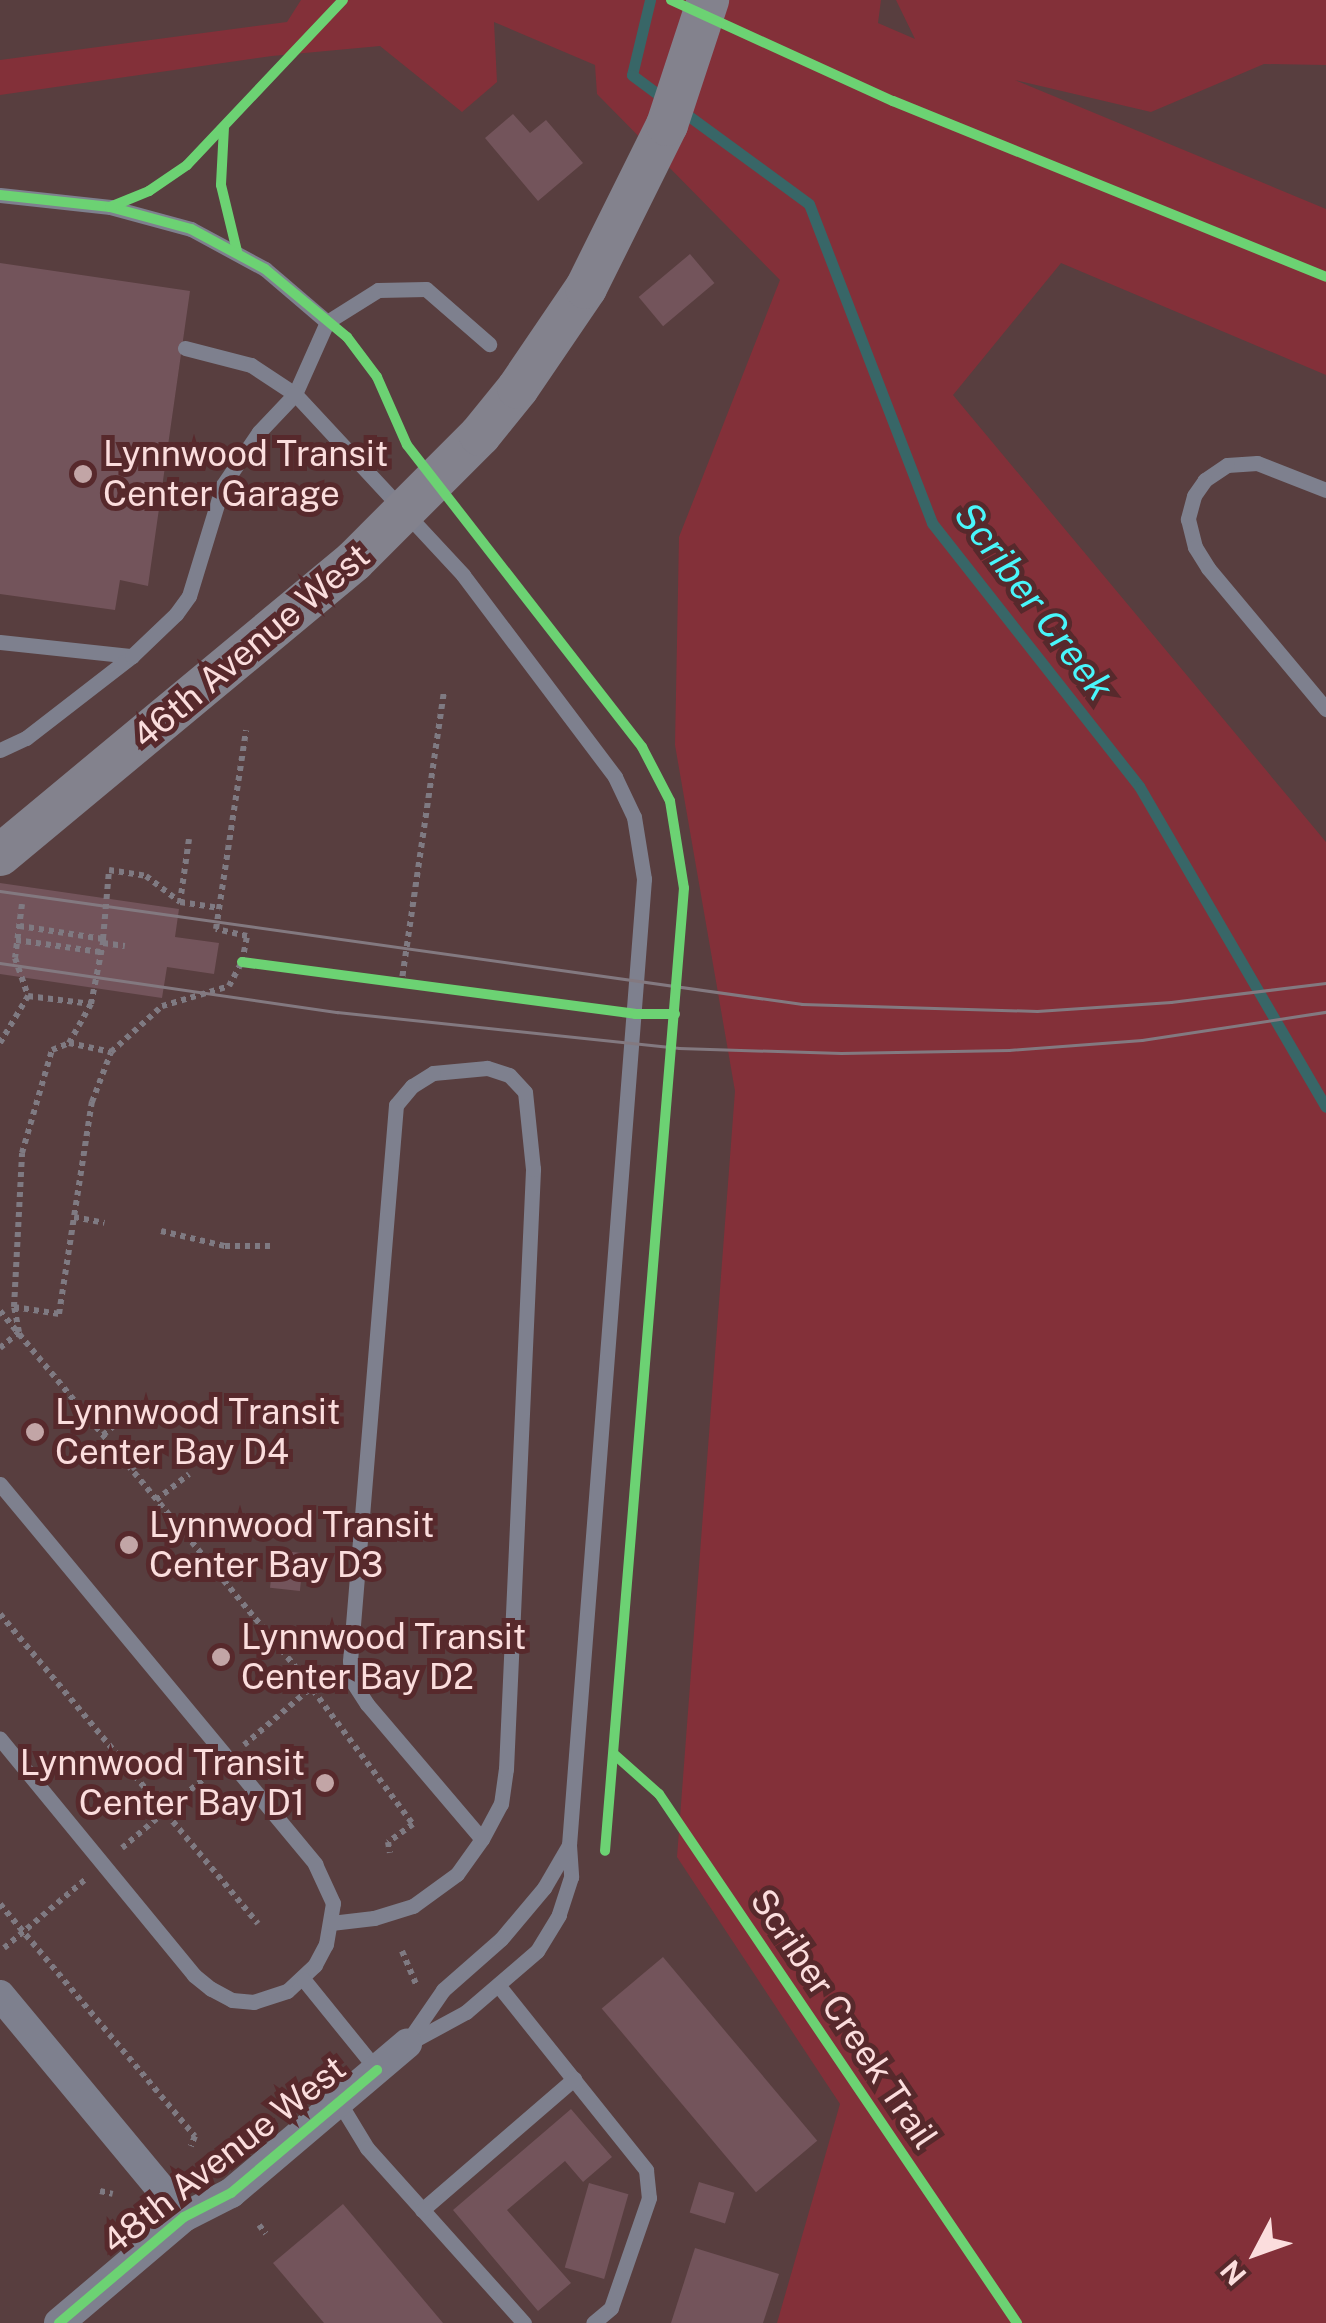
<!DOCTYPE html>
<html>
<head>
<meta charset="utf-8">
<style>
  body { margin:0 }
  #map { position:relative; width:1326px; height:2323px; overflow:hidden; background:#583e3f; font-family:"Public Sans",sans-serif }
  div>[style] { position:absolute }
  [style*='--x'] { left:calc(var(--x)*1px); top:calc(var(--y)*1px); width:calc(var(--w)*1px); rotate:calc(var(--a)*1deg) }
  .green>* { inset:0; background:#833039 }
  .stream>* { height:11px; margin:-5.5px; padding:0 5.5px; transform-origin:5.5px; border-radius:5.5px; background:#386667 }
  .building>* { inset:0; background:#73545b; transform-origin:0 0 }
  .path>* { height:6px; margin-top:-3px; transform-origin:0; background:repeating-linear-gradient(90deg,#7f7a82 0 5px,transparent 0 10px) }
  .lane>* { height:15px; margin:-7.5px; padding:0 7.5px; transform-origin:7.5px; border-radius:7.5px; background:#7e808e }
  .street>* { height:30px; margin:-15px; padding:0 15px; transform-origin:15px; border-radius:15px; background:#7e808e }
  .secondary>* { height:42px; margin:-21px; padding:0 21px; transform-origin:21px; border-radius:21px; background:#83828d }
  .tram>* { height:2.5px; margin:-1.25px; padding:0 1.25px; transform-origin:1.25px; border-radius:1.25px; background:#837980 }
  .secondary-bridge>* { height:42px; margin:-21px; padding:0 21px; transform-origin:21px; border-radius:21px; background:#83828d }
  .cycleway>* { height:10px; margin:-5px; padding:0 5px; transform-origin:5px; border-radius:5px; background:#6cd273 }
  .dots>* { width:28px; height:28px; translate:-50% -50%; box-sizing:border-box; border:5px solid #57292c; border-radius:50% }
  span { translate:-50% -50%; white-space:nowrap; text-align:center; line-height:1.15; -webkit-text-stroke:10px #57292c; paint-order:stroke }
  .poi-label { font-size:35px; color:#fbdddd }
  .left { translate:0 -50%; text-align:left }
  .right { translate:-100% -50%; text-align:right }
  .street-label { font-size:35px; color:#fbdddd }
  .water-label { font-size:38px; color:#49f6fb; font-style:italic }
  .north { position:absolute; left:1206px; top:2203px; width:100px; height:100px; -webkit-text-stroke:8px #57292c; paint-order:stroke; rotate:229deg; font-size:28px; font-weight:700; line-height:40px; text-align:center; color:#fbdddd }
  .north::after { content:''; display:block; margin:auto; width:35px; height:45px; background:#fbdddd; clip-path:polygon(50% 0,100% 100%,50% 72%,0 100%) }
</style>
</head>
<body>
<div id="map">
  <div class="green">
    <i style="clip-path:polygon(301px 0,881px 0,878px 23px,915px 39px,896px 0,1326px 0,1326px 65px,1264px 64px,1151px 112px,1015px 80px,1326px 209px,1326px 375px,1061px 263px,953px 395px,1326px 842px,1326px 2323px,777px 2323px,840px 2104px,677px 1857px,735px 1091px,675px 745px,679px 537px,780px 280px,597px 94px,595px 65px,494px 22px,497px 82px,462px 112px,380px 46px,272px 56px,0 95px,0 60px,287px 22px)"></i>
  </div>
  <div class="stream">
    <i style="--x:650;--y:0;--w:77;--a:103.5"></i>
    <i style="--x:632;--y:75;--w:44;--a:36.6"></i>
    <i style="--x:682;--y:111;--w:157;--a:36.2"></i>
    <i style="--x:809;--y:204;--w:342;--a:68.9"></i>
    <i style="--x:932;--y:523;--w:335;--a:51.8"></i>
    <i style="--x:1139;--y:786;--w:371;--a:59.8"></i>
  </div>
  <div class="building">
    <i style="clip-path:polygon(513px 114px,530px 133px,546px 120px,583px 163px,538px 201px,485px 138px)"></i>
    <i style="left:690px;top:254px;width:38px;height:67px;rotate:50deg"></i>
    <i style="clip-path:polygon(0 263px,190px 291px,148px 586px,120px 580px,115px 610px,0 594px)"></i>
    <i style="clip-path:polygon(0 883px,179px 909px,175px 937px,219px 943px,214px 974px,167px 967px,162px 998px,0 974px)"></i>
    <i style="left:274px;top:1550px;width:30px;height:38px;rotate:6deg"></i>
    <i style="left:663px;top:1957px;width:240px;height:80px;rotate:50deg"></i>
    <i style="clip-path:polygon(571px 2109px,612px 2157px,583px 2182px,565px 2161px,507px 2210px,571px 2283px,538px 2311px,453px 2210px)"></i>
    <i style="left:699px;top:2182px;width:37px;height:32px;rotate:17deg"></i>
    <i style="left:589px;top:2183px;width:41px;height:88px;rotate:16deg"></i>
    <i style="clip-path:polygon(343px 2204px,443px 2323px,324px 2323px,273px 2263px)"></i>
    <i style="clip-path:polygon(695px 2248px,779px 2274px,763px 2323px,671px 2323px)"></i>
  </div>
  <div class="path">
    <i style="--x:189;--y:839;--w:64;--a:98.1"></i>
    <i style="--x:180;--y:902;--w:40;--a:8.5"></i>
    <i style="--x:22;--y:904;--w:54;--a:97.4"></i>
    <i style="--x:15;--y:958;--w:40;--a:71.1"></i>
    <i style="--x:103;--y:939;--w:69;--a:-85"></i>
    <i style="--x:109;--y:870;--w:37;--a:9"></i>
    <i style="--x:146;--y:876;--w:43;--a:37.4"></i>
    <i style="--x:16;--y:940;--w:85;--a:8.1"></i>
    <i style="--x:103;--y:943;--w:22;--a:8"></i>
    <i style="--x:401;--y:986;--w:297;--a:-81.7"></i>
    <i style="--x:0;--y:1043;--w:55;--a:-59.2"></i>
    <i style="--x:28;--y:996;--w:64;--a:7.2"></i>
    <i style="--x:91;--y:1004;--w:62;--a:-78.9"></i>
    <i style="--x:103;--y:943;--w:4;--a:-90"></i>
    <i style="--x:103;--y:939;--w:84;--a:-171.1"></i>
    <i style="--x:69;--y:1043;--w:43;--a:12.1"></i>
    <i style="--x:74;--y:1217;--w:31;--a:11"></i>
    <i style="--x:161;--y:1231;--w:66;--a:13.2"></i>
    <i style="--x:225;--y:1246;--w:47;--a:0"></i>
    <i style="--x:14;--y:1307;--w:154;--a:-87"></i>
    <i style="--x:22;--y:1153;--w:107;--a:-73.8"></i>
    <i style="--x:52;--y:1050;--w:18;--a:-22"></i>
    <i style="--x:69;--y:1043;--w:45;--a:-60.6"></i>
    <i style="--x:0;--y:1311;--w:472;--a:50.3"></i>
    <i style="--x:301;--y:1674;--w:187;--a:53.3"></i>
    <i style="--x:413;--y:1824;--w:31;--a:144"></i>
    <i style="--x:388;--y:1842;--w:11;--a:80"></i>
    <i style="--x:0;--y:1348;--w:25;--a:-40"></i>
    <i style="--x:19;--y:1332;--w:25;--a:-101"></i>
    <i style="--x:14;--y:1307;--w:46;--a:8.8"></i>
    <i style="--x:59;--y:1314;--w:215;--a:-81.2"></i>
    <i style="--x:92;--y:1102;--w:53;--a:-69.2"></i>
    <i style="--x:111;--y:1052;--w:69;--a:-42"></i>
    <i style="--x:162;--y:1006;--w:70;--a:-16.6"></i>
    <i style="--x:229;--y:986;--w:27;--a:-62"></i>
    <i style="--x:242;--y:962;--w:26;--a:-79"></i>
    <i style="--x:247;--y:936;--w:32;--a:-167"></i>
    <i style="--x:216;--y:929;--w:201;--a:-81.4"></i>
    <i style="--x:103;--y:1435;--w:40;--a:-40"></i>
    <i style="--x:131;--y:1469;--w:40;--a:-40"></i>
    <i style="--x:156;--y:1500;--w:42;--a:-38.2"></i>
    <i style="--x:0;--y:1614;--w:403;--a:50.2"></i>
    <i style="--x:244;--y:1745;--w:89;--a:-40.5"></i>
    <i style="--x:122;--y:1848;--w:113;--a:-40.3"></i>
    <i style="--x:0;--y:1904;--w:303;--a:50"></i>
    <i style="--x:195;--y:2136;--w:11;--a:112"></i>
    <i style="--x:4;--y:1948;--w:107;--a:-40.1"></i>
    <i style="--x:402;--y:1951;--w:38;--a:67"></i>
    <i style="--x:100;--y:2191;--w:13;--a:13"></i>
    <i style="--x:259;--y:2225;--w:11;--a:52"></i>
  </div>
  <div class="lane">
    <i style="--x:0;--y:195;--w:111;--a:6.2"></i>
    <i style="--x:110;--y:207;--w:84;--a:15.2"></i>
    <i style="--x:191;--y:229;--w:84;--a:28.4"></i>
    <i style="--x:265;--y:269;--w:82;--a:40.5"></i>
    <i style="--x:185;--y:348;--w:68;--a:14.4"></i>
    <i style="--x:251;--y:365;--w:53;--a:33.4"></i>
    <i style="--x:295;--y:394;--w:79;--a:-66"></i>
    <i style="--x:327;--y:322;--w:60;--a:-32.1"></i>
    <i style="--x:378;--y:290;--w:48;--a:-1.2"></i>
    <i style="--x:426;--y:289;--w:84;--a:41.1"></i>
    <i style="--x:1326;--y:490;--w:74;--a:-158.6"></i>
    <i style="--x:1257;--y:463;--w:30;--a:176"></i>
    <i style="--x:1227;--y:465;--w:27;--a:146"></i>
    <i style="--x:1205;--y:480;--w:19;--a:125"></i>
    <i style="--x:1194;--y:496;--w:24;--a:105"></i>
    <i style="--x:1188;--y:519;--w:29;--a:76"></i>
    <i style="--x:1195;--y:547;--w:25;--a:58"></i>
    <i style="--x:1208;--y:568;--w:184;--a:50.1"></i>
    <i style="--x:0;--y:642;--w:133;--a:6.1"></i>
    <i style="--x:0;--y:750;--w:29;--a:-25"></i>
    <i style="--x:26;--y:738;--w:134;--a:-37.7"></i>
    <i style="--x:132;--y:656;--w:61;--a:-43.7"></i>
    <i style="--x:176;--y:614;--w:22;--a:-54"></i>
    <i style="--x:189;--y:596;--w:116;--a:-73"></i>
    <i style="--x:223;--y:485;--w:64;--a:-55.8"></i>
    <i style="--x:259;--y:432;--w:52;--a:-46.5"></i>
    <i style="--x:295;--y:394;--w:247;--a:47.1"></i>
    <i style="--x:463;--y:575;--w:253;--a:53"></i>
    <i style="--x:615;--y:777;--w:44;--a:64.6"></i>
    <i style="--x:634;--y:817;--w:63;--a:80.8"></i>
    <i style="--x:644;--y:879;--w:969;--a:94.44"></i>
    <i style="--x:569;--y:1845;--w:32;--a:86"></i>
    <i style="--x:571;--y:1877;--w:40;--a:108"></i>
    <i style="--x:559;--y:1915;--w:42;--a:121.4"></i>
    <i style="--x:537;--y:1951;--w:94;--a:139.3"></i>
    <i style="--x:466;--y:2012;--w:67;--a:151.5"></i>
    <i style="--x:0;--y:1484;--w:494;--a:50.3"></i>
    <i style="--x:315;--y:1864;--w:43;--a:65.2"></i>
    <i style="--x:333;--y:1903;--w:42;--a:99.7"></i>
    <i style="--x:326;--y:1944;--w:24;--a:118"></i>
    <i style="--x:315;--y:1965;--w:38;--a:137"></i>
    <i style="--x:287;--y:1991;--w:35;--a:162"></i>
    <i style="--x:254;--y:2002;--w:22;--a:-175"></i>
    <i style="--x:232;--y:2000;--w:24;--a:-152"></i>
    <i style="--x:211;--y:1989;--w:22;--a:-141"></i>
    <i style="--x:194;--y:1975;--w:306;--a:-129.4"></i>
    <i style="--x:331;--y:1923;--w:43;--a:-6.6"></i>
    <i style="--x:374;--y:1918;--w:41;--a:-17.1"></i>
    <i style="--x:413;--y:1906;--w:54;--a:-36"></i>
    <i style="--x:457;--y:1874;--w:43;--a:-54.5"></i>
    <i style="--x:482;--y:1839;--w:40;--a:-62"></i>
    <i style="--x:501;--y:1804;--w:35;--a:-82"></i>
    <i style="--x:506;--y:1769;--w:601;--a:-87.42"></i>
    <i style="--x:533;--y:1169;--w:77;--a:-95.9"></i>
    <i style="--x:525;--y:1092;--w:23;--a:-133"></i>
    <i style="--x:509;--y:1075;--w:23;--a:-162"></i>
    <i style="--x:487;--y:1068;--w:54;--a:174.7"></i>
    <i style="--x:433;--y:1073;--w:25;--a:148"></i>
    <i style="--x:412;--y:1086;--w:25;--a:130"></i>
    <i style="--x:396;--y:1105;--w:558;--a:94.73"></i>
    <i style="--x:350;--y:1661;--w:23;--a:80"></i>
    <i style="--x:354;--y:1684;--w:24;--a:57"></i>
    <i style="--x:367;--y:1704;--w:177;--a:49.6"></i>
    <i style="--x:304;--y:1980;--w:116;--a:51"></i>
    <i style="--x:498;--y:1985;--w:237;--a:51.3"></i>
    <i style="--x:646;--y:2170;--w:28;--a:84"></i>
    <i style="--x:649;--y:2198;--w:116;--a:109.1"></i>
    <i style="--x:611;--y:2308;--w:23;--a:140"></i>
    <i style="--x:408;--y:2041;--w:62;--a:-55.5"></i>
    <i style="--x:443;--y:1990;--w:77;--a:-41.3"></i>
    <i style="--x:501;--y:1939;--w:67;--a:-49.9"></i>
    <i style="--x:544;--y:1888;--w:50;--a:-59.8"></i>
    <i style="--x:339;--y:2102;--w:54;--a:58.7"></i>
    <i style="--x:367;--y:2148;--w:235;--a:48.1"></i>
    <i style="--x:422;--y:2210;--w:201;--a:-40.8"></i>
  </div>
  <div class="street">
    <i style="--x:0;--y:1995;--w:288;--a:50.3"></i>
    <i style="--x:59;--y:2323;--w:164;--a:-40.3"></i>
    <i style="--x:184;--y:2217;--w:53;--a:-27.1"></i>
    <i style="--x:231;--y:2193;--w:231;--a:-40.3"></i>
  </div>
  <div class="secondary">
    <i style="--x:0;--y:855;--w:460;--a:-39.7"></i>
  </div>
  <div class="tram">
    <i style="--x:0;--y:891;--w:810;--a:8.02"></i>
    <i style="--x:802;--y:1004;--w:235;--a:1.7"></i>
    <i style="--x:1037;--y:1011;--w:134;--a:-3.8"></i>
    <i style="--x:1171;--y:1002;--w:156;--a:-7"></i>
    <i style="--x:0;--y:963;--w:341;--a:8.3"></i>
    <i style="--x:337;--y:1012;--w:344;--a:6"></i>
    <i style="--x:679;--y:1048;--w:162;--a:1.8"></i>
    <i style="--x:841;--y:1053;--w:168;--a:-1"></i>
    <i style="--x:1009;--y:1050;--w:133;--a:-4.3"></i>
    <i style="--x:1142;--y:1040;--w:186;--a:-8.7"></i>
  </div>
  <div class="secondary-bridge">
    <i style="--x:354;--y:561;--w:178;--a:-45"></i>
    <i style="--x:480;--y:435;--w:60;--a:-51"></i>
    <i style="--x:518;--y:388;--w:121;--a:-55.8"></i>
    <i style="--x:586;--y:288;--w:182;--a:-63.6"></i>
    <i style="--x:667;--y:125;--w:132;--a:-71.8"></i>
  </div>
  <div class="cycleway">
    <i style="--x:671;--y:0;--w:244;--a:24.5"></i>
    <i style="--x:893;--y:101;--w:467;--a:22.1"></i>
    <i style="--x:224;--y:127;--w:58;--a:93"></i>
    <i style="--x:221;--y:185;--w:68;--a:76.4"></i>
    <i style="--x:0;--y:195;--w:111;--a:6.2"></i>
    <i style="--x:110;--y:207;--w:84;--a:15.2"></i>
    <i style="--x:191;--y:229;--w:84;--a:28.4"></i>
    <i style="--x:265;--y:269;--w:107;--a:39.7"></i>
    <i style="--x:347;--y:337;--w:50;--a:53.1"></i>
    <i style="--x:377;--y:377;--w:74;--a:66.2"></i>
    <i style="--x:407;--y:445;--w:383;--a:52.1"></i>
    <i style="--x:642;--y:747;--w:61;--a:62.6"></i>
    <i style="--x:670;--y:801;--w:88;--a:80.9"></i>
    <i style="--x:684;--y:888;--w:966;--a:94.69"></i>
    <i style="--x:110;--y:207;--w:42;--a:-22.3"></i>
    <i style="--x:149;--y:191;--w:46;--a:-34.4"></i>
    <i style="--x:187;--y:165;--w:227;--a:-46.6"></i>
    <i style="--x:242;--y:962;--w:396;--a:7.5"></i>
    <i style="--x:635;--y:1014;--w:40;--a:0"></i>
    <i style="--x:615;--y:1755;--w:59;--a:41.6"></i>
    <i style="--x:659;--y:1794;--w:639;--a:55.91"></i>
    <i style="--x:59;--y:2323;--w:164;--a:-40.3"></i>
    <i style="--x:184;--y:2217;--w:53;--a:-27.1"></i>
    <i style="--x:231;--y:2193;--w:191;--a:-40.1"></i>
  </div>
  <div class="dots">
    <i style="left:83px;top:474px;background:#c2a5a6"></i>
    <i style="left:35px;top:1432px;background:#c2a5a6"></i>
    <i style="left:129px;top:1545px;background:#c2a5a6"></i>
    <i style="left:221px;top:1657px;background:#c2a5a6"></i>
    <i style="left:325px;top:1783px;background:#c2a5a6"></i>
  </div>
  <div class="poi-label">
    <span class="left" style="left:103px;top:474px">Lynnwood Transit<br>Center Garage</span>
    <span class="left" style="left:55px;top:1432px">Lynnwood Transit<br>Center Bay D4</span>
    <span class="left" style="left:149px;top:1545px">Lynnwood Transit<br>Center Bay D3</span>
    <span class="left" style="left:241px;top:1657px">Lynnwood Transit<br>Center Bay D2</span>
    <span class="right" style="left:305px;top:1783px">Lynnwood Transit<br>Center Bay D1</span>
  </div>
  <div class="street-label">
    <span style="left:251px;top:646px;rotate:-40deg">46th Avenue West</span>
    <span style="left:844px;top:2019px;rotate:56deg">Scriber Creek Trail</span>
    <span style="left:224px;top:2155px;rotate:-38deg">48th Avenue West</span>
  </div>
  <div class="water-label">
    <span style="left:1034px;top:601px;rotate:53deg">Scriber Creek</span>
  </div>
  <div class="north">N</div>
</div>
</body>
</html>
